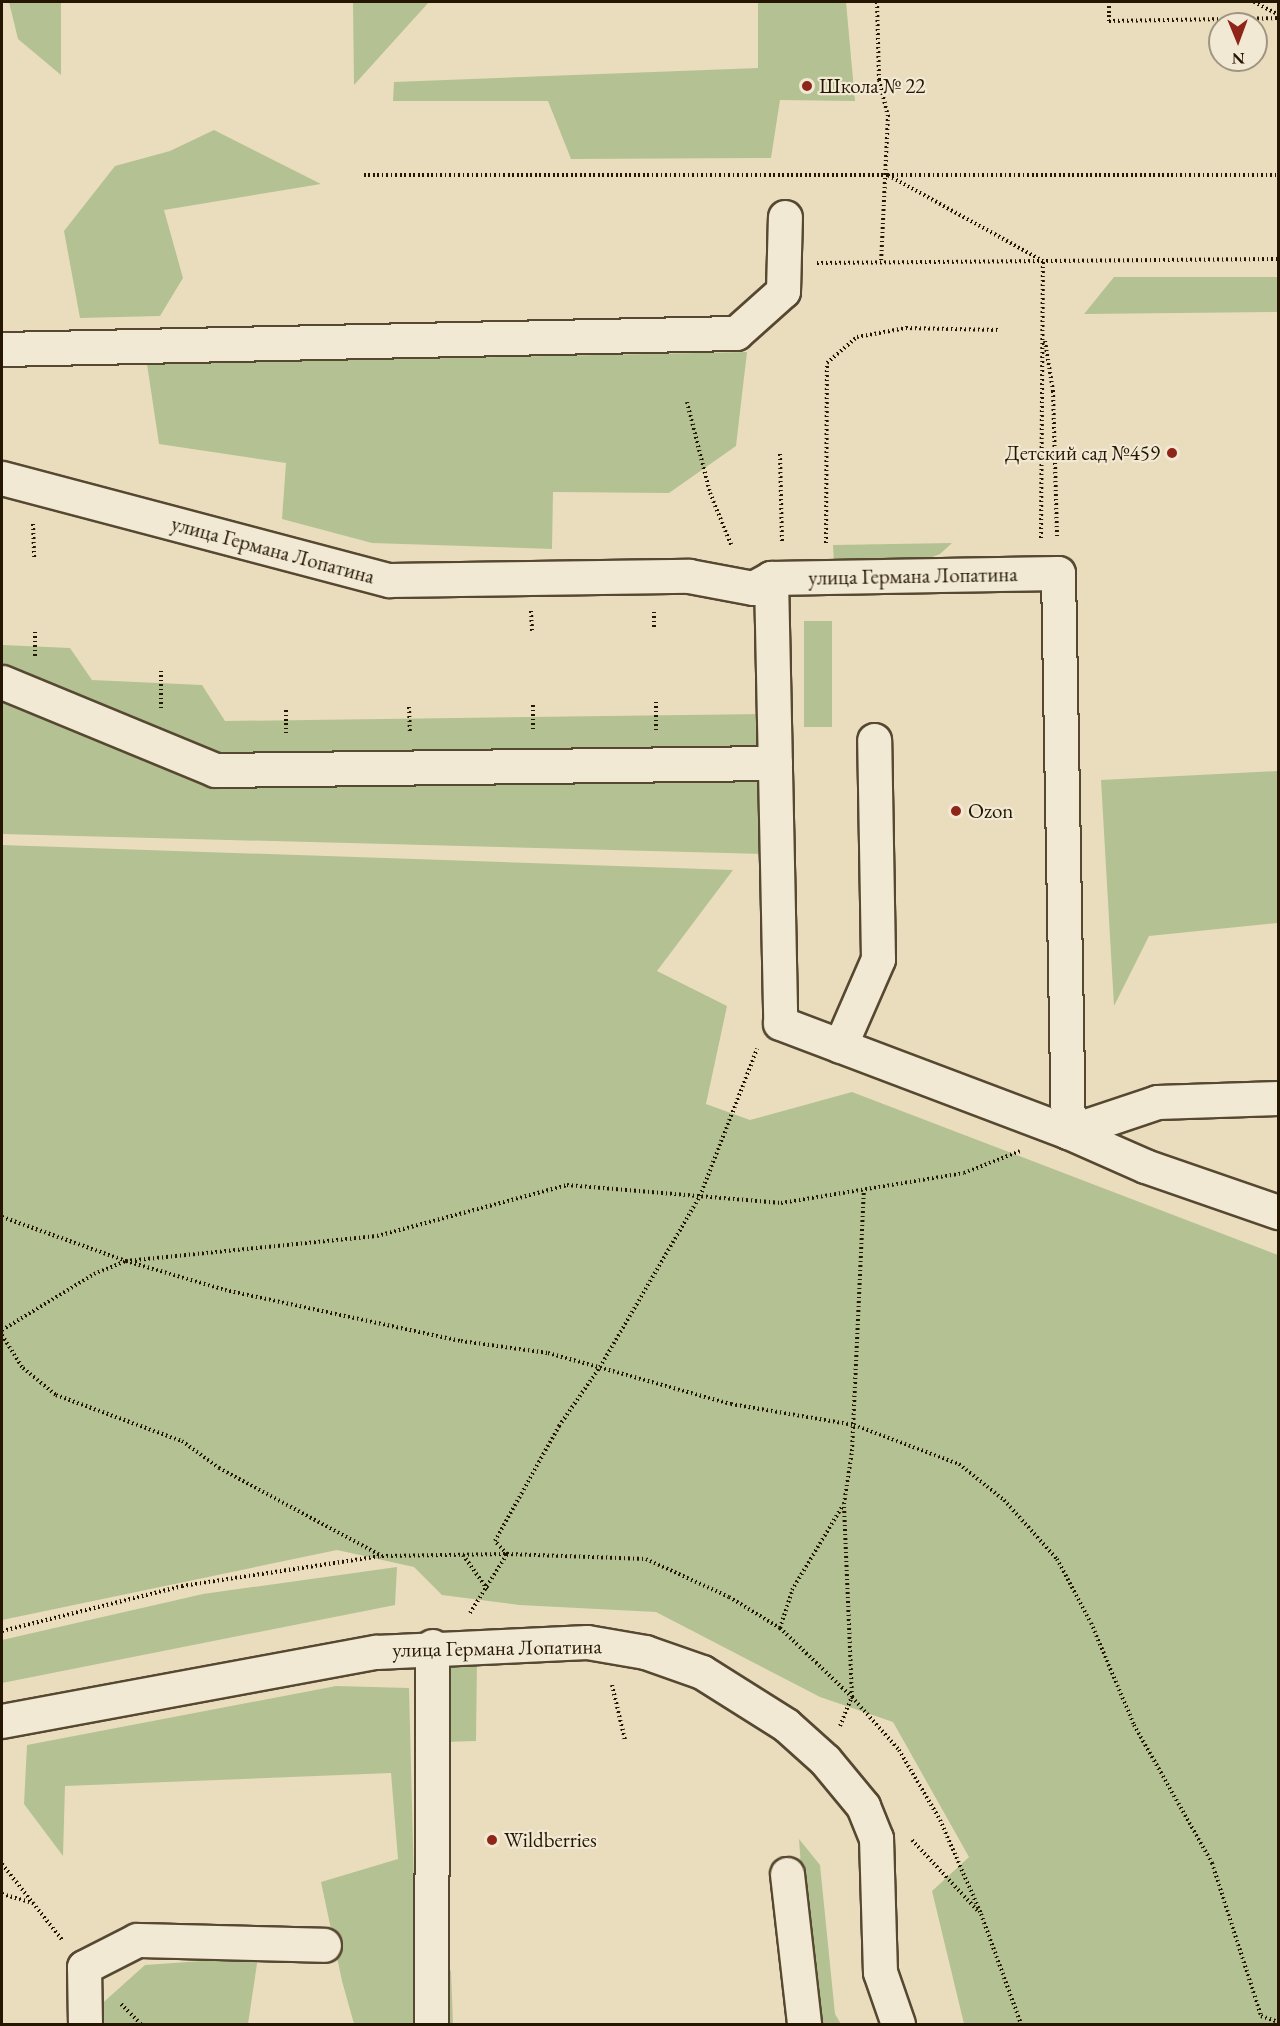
<!DOCTYPE html>
<html>
<head>
<meta charset="utf-8">
<style>
  body { margin:0 }
  #map { position:relative; width:1280px; height:2026px; overflow:hidden; background:#eaddbd; font-family:"EB Garamond",serif }
  div>[style] { position:absolute }
  [style*='--x'] { left:calc(var(--x)*1px); top:calc(var(--y)*1px); width:calc(var(--w)*1px); rotate:calc(var(--a)*1deg) }
  .green>* { inset:0; background:#b4c293; transform-origin:0 0 }
  .path>* { height:4px; margin-top:-2px; transform-origin:0; background:repeating-linear-gradient(90deg,#251602 0 1.5px,transparent 0 4.5px) }
  .roads { filter:drop-shadow(2px 0 #564831) drop-shadow(-2px 0 #564831) drop-shadow(0 2px #564831) drop-shadow(0 -2px #564831) }
  .minor>* { height:33px; margin:-16.5px; padding:0 16.5px; transform-origin:16.5px; border-radius:16.5px; background:#f1e9d4 }
  .dots>* { width:16px; height:16px; translate:-50% -50%; box-sizing:border-box; border:3px solid #f1e9d4; border-radius:50% }
  span { translate:-50% -50%; white-space:nowrap; text-align:center; line-height:1.15; -webkit-text-stroke:4.5px #f1e9d4; paint-order:stroke }
  .poi-label { font-size:21px; color:#251602 }
  .left { translate:0 -50%; text-align:left }
  .right { translate:-100% -50%; text-align:right }
  .street-label { font-size:21px; color:#251602 }
  .frame { position:absolute; inset:0; border:3px solid #251602; pointer-events:none }
  .north { position:absolute; left:1208px; top:12px; width:60px; height:60px; box-sizing:border-box; background:#f1e9d4; border:2px solid #9f9580; border-radius:50%; rotate:179deg; font-size:16px; font-weight:700; line-height:24px; text-align:center; color:#251602 }
  .north::after { content:''; display:block; margin:auto; width:21px; height:27px; background:#8f2418; clip-path:polygon(50% 0,100% 100%,50% 72%,0 100%) }
</style>
</head>
<body>
<div id="map">
  <div class="green">
    <i style="clip-path:polygon(9px 2px,61px 2px,61px 75px,18px 39px)"></i>
    <i style="clip-path:polygon(353px 2px,429px 2px,354px 85px)"></i>
    <i style="clip-path:polygon(758px 2px,846px 2px,855px 101px,780px 100px,771px 158px,571px 159px,548px 101px,393px 101px,394px 82px,758px 68px)"></i>
    <i style="clip-path:polygon(214px 130px,321px 184px,164px 210px,183px 278px,160px 316px,80px 318px,64px 231px,115px 166px,170px 151px)"></i>
    <i style="clip-path:polygon(1114px 277px,1278px 277px,1278px 312px,1084px 314px)"></i>
    <i style="clip-path:polygon(747px 352px,736px 446px,669px 493px,553px 492px,552px 549px,372px 543px,282px 519px,286px 463px,159px 444px,147px 364px)"></i>
    <i style="clip-path:polygon(952px 543px,940px 554px,922px 561px,834px 564px,833px 545px)"></i>
    <i style="left:804px;top:621px;width:28px;height:106px"></i>
    <i style="clip-path:polygon(2px 645px,70px 648px,92px 680px,202px 685px,225px 721px,767px 714px,768px 854px,2px 834px)"></i>
    <i style="clip-path:polygon(1278px 771px,1278px 923px,1149px 936px,1114px 1006px,1101px 780px)"></i>
    <i style="clip-path:polygon(2px 845px,733px 870px,657px 971px,727px 1006px,706px 1104px,750px 1120px,852px 1092px,1278px 1255px,1278px 2024px,964px 2024px,932px 1891px,969px 1857px,893px 1722px,820px 1697px,656px 1612px,519px 1605px,442px 1595px,414px 1567px,337px 1550px,2px 1620px)"></i>
    <i style="clip-path:polygon(397px 1567px,395px 1605px,2px 1683px,2px 1640px,203px 1594px)"></i>
    <i style="clip-path:polygon(477px 1660px,476px 1741px,443px 1742px,445px 1673px,453px 1663px)"></i>
    <i style="clip-path:polygon(336px 1686px,409px 1688px,415px 1922px,451px 1971px,453px 2024px,354px 2024px,342px 1981px,321px 1882px,398px 1859px,391px 1773px,65px 1786px,63px 1856px,24px 1804px,27px 1745px)"></i>
    <i style="clip-path:polygon(799px 1839px,820px 1865px,835px 2014px,841px 2024px,812px 2024px)"></i>
    <i style="clip-path:polygon(258px 1957px,248px 2024px,98px 2024px,97px 2008px,145px 1965px)"></i>
  </div>
  <div class="path">
    <i style="--x:877;--y:2;--w:78;--a:88.5"></i>
    <i style="--x:879;--y:80;--w:36;--a:76"></i>
    <i style="--x:888;--y:115;--w:147;--a:92.7"></i>
    <i style="--x:1109;--y:2;--w:19;--a:90"></i>
    <i style="--x:1109;--y:21;--w:169;--a:-1"></i>
    <i style="--x:1254;--y:2;--w:27;--a:27"></i>
    <i style="--x:364;--y:175;--w:524;--a:0"></i>
    <i style="--x:817;--y:263;--w:461;--a:-0.5"></i>
    <i style="--x:1045;--y:341;--w:51;--a:80.9"></i>
    <i style="--x:1053;--y:391;--w:146;--a:88.4"></i>
    <i style="--x:687;--y:402;--w:94;--a:75.8"></i>
    <i style="--x:710;--y:493;--w:58;--a:67.8"></i>
    <i style="--x:780;--y:454;--w:88;--a:88.7"></i>
    <i style="--x:33;--y:524;--w:35;--a:88"></i>
    <i style="--x:1041;--y:538;--w:277;--a:-89.6"></i>
    <i style="--x:1043;--y:261;--w:177;--a:-151"></i>
    <i style="--x:888;--y:175;--w:390;--a:0"></i>
    <i style="--x:826;--y:543;--w:180;--a:-89.7"></i>
    <i style="--x:827;--y:363;--w:40;--a:-41"></i>
    <i style="--x:857;--y:337;--w:50;--a:-10.4"></i>
    <i style="--x:906;--y:328;--w:93;--a:1.2"></i>
    <i style="--x:531;--y:611;--w:20;--a:87"></i>
    <i style="--x:654;--y:612;--w:17;--a:90"></i>
    <i style="--x:35;--y:632;--w:26;--a:90"></i>
    <i style="--x:161;--y:671;--w:39;--a:90"></i>
    <i style="--x:656;--y:702;--w:29;--a:90"></i>
    <i style="--x:533;--y:705;--w:26;--a:90"></i>
    <i style="--x:409;--y:707;--w:26;--a:88"></i>
    <i style="--x:286;--y:710;--w:23;--a:90"></i>
    <i style="--x:2;--y:1217;--w:132;--a:19.5"></i>
    <i style="--x:126;--y:1261;--w:103;--a:16.3"></i>
    <i style="--x:225;--y:1290;--w:241;--a:12.2"></i>
    <i style="--x:461;--y:1341;--w:88;--a:7.9"></i>
    <i style="--x:548;--y:1353;--w:190;--a:15.6"></i>
    <i style="--x:731;--y:1404;--w:125;--a:9.7"></i>
    <i style="--x:854;--y:1425;--w:112;--a:20.4"></i>
    <i style="--x:959;--y:1464;--w:58;--a:38.7"></i>
    <i style="--x:1004;--y:1500;--w:79;--a:48.1"></i>
    <i style="--x:1057;--y:1559;--w:72;--a:62"></i>
    <i style="--x:1091;--y:1623;--w:111;--a:67.1"></i>
    <i style="--x:1134;--y:1725;--w:159;--a:60.5"></i>
    <i style="--x:1212;--y:1863;--w:161;--a:72.2"></i>
    <i style="--x:1261;--y:2016;--w:18;--a:19"></i>
    <i style="--x:2;--y:1330;--w:108;--a:-31.3"></i>
    <i style="--x:94;--y:1274;--w:35;--a:-22"></i>
    <i style="--x:126;--y:1261;--w:252;--a:-5.7"></i>
    <i style="--x:377;--y:1236;--w:197;--a:-15"></i>
    <i style="--x:567;--y:1185;--w:215;--a:4.8"></i>
    <i style="--x:781;--y:1203;--w:185;--a:-9.3"></i>
    <i style="--x:964;--y:1173;--w:60;--a:-21.4"></i>
    <i style="--x:2;--y:1335;--w:39;--a:58"></i>
    <i style="--x:23;--y:1368;--w:43;--a:39.3"></i>
    <i style="--x:56;--y:1395;--w:134;--a:20.1"></i>
    <i style="--x:182;--y:1441;--w:46;--a:36.1"></i>
    <i style="--x:219;--y:1468;--w:185;--a:28.4"></i>
    <i style="--x:382;--y:1556;--w:125;--a:-0.9"></i>
    <i style="--x:507;--y:1554;--w:139;--a:2.1"></i>
    <i style="--x:646;--y:1559;--w:91;--a:24.6"></i>
    <i style="--x:729;--y:1597;--w:60;--a:31.3"></i>
    <i style="--x:780;--y:1628;--w:100;--a:43.8"></i>
    <i style="--x:852;--y:1697;--w:71;--a:48.4"></i>
    <i style="--x:899;--y:1750;--w:81;--a:59.6"></i>
    <i style="--x:940;--y:1820;--w:103;--a:66.4"></i>
    <i style="--x:981;--y:1914;--w:117;--a:70"></i>
    <i style="--x:463;--y:1555;--w:43;--a:54.5"></i>
    <i style="--x:470;--y:1613;--w:70;--a:-57.9"></i>
    <i style="--x:507;--y:1554;--w:18;--a:-133"></i>
    <i style="--x:495;--y:1541;--w:132;--a:-60.9"></i>
    <i style="--x:559;--y:1426;--w:72;--a:-55.2"></i>
    <i style="--x:600;--y:1367;--w:198;--a:-59.7"></i>
    <i style="--x:700;--y:1196;--w:158;--a:-68.8"></i>
    <i style="--x:780;--y:1628;--w:40;--a:-72"></i>
    <i style="--x:792;--y:1590;--w:99;--a:-59"></i>
    <i style="--x:2;--y:1631;--w:186;--a:-14"></i>
    <i style="--x:182;--y:1586;--w:201;--a:-8.6"></i>
    <i style="--x:612;--y:1685;--w:57;--a:76.7"></i>
    <i style="--x:840;--y:1726;--w:31;--a:-68"></i>
    <i style="--x:852;--y:1697;--w:193;--a:-92.4"></i>
    <i style="--x:844;--y:1504;--w:54;--a:-81.4"></i>
    <i style="--x:852;--y:1451;--w:260;--a:-87.4"></i>
    <i style="--x:912;--y:1840;--w:97;--a:47.1"></i>
    <i style="--x:2;--y:1864;--w:98;--a:51.6"></i>
    <i style="--x:2;--y:1894;--w:32;--a:16"></i>
    <i style="--x:121;--y:2004;--w:28;--a:45"></i>
  </div>
  <div class="roads">
    <div class="minor">
      <i style="--x:2;--y:349;--w:734;--a:-1.25"></i>
      <i style="--x:736;--y:333;--w:63;--a:-41.8"></i>
      <i style="--x:783;--y:291;--w:74;--a:-88.5"></i>
      <i style="--x:2;--y:478;--w:400;--a:14.8"></i>
      <i style="--x:389;--y:580;--w:300;--a:-0.8"></i>
      <i style="--x:689;--y:576;--w:65;--a:10.6"></i>
      <i style="--x:753;--y:588;--w:21;--a:-29"></i>
      <i style="--x:771;--y:578;--w:287;--a:-1"></i>
      <i style="--x:1058;--y:573;--w:559;--a:88.98"></i>
      <i style="--x:771;--y:578;--w:445;--a:88.8"></i>
      <i style="--x:780;--y:1023;--w:308;--a:20.7"></i>
      <i style="--x:1068;--y:1132;--w:84;--a:23.8"></i>
      <i style="--x:1145;--y:1166;--w:141;--a:19.1"></i>
      <i style="--x:2;--y:682;--w:230;--a:22.4"></i>
      <i style="--x:215;--y:770;--w:560;--a:-0.72"></i>
      <i style="--x:840;--y:1046;--w:95;--a:-66.4"></i>
      <i style="--x:878;--y:959;--w:219;--a:-91"></i>
      <i style="--x:1068;--y:1132;--w:94;--a:-18.6"></i>
      <i style="--x:1157;--y:1102;--w:121;--a:-1.9"></i>
      <i style="--x:2;--y:1721;--w:380;--a:-10.5"></i>
      <i style="--x:376;--y:1652;--w:211;--a:-2.7"></i>
      <i style="--x:587;--y:1642;--w:59;--a:9.8"></i>
      <i style="--x:645;--y:1652;--w:60;--a:19.3"></i>
      <i style="--x:702;--y:1672;--w:99;--a:32.2"></i>
      <i style="--x:786;--y:1725;--w:52;--a:41.9"></i>
      <i style="--x:825;--y:1760;--w:60;--a:50.4"></i>
      <i style="--x:863;--y:1806;--w:35;--a:68"></i>
      <i style="--x:876;--y:1838;--w:134;--a:88.3"></i>
      <i style="--x:880;--y:1972;--w:55;--a:70.9"></i>
      <i style="--x:787;--y:1874;--w:151;--a:83.5"></i>
      <i style="--x:85;--y:2024;--w:57;--a:-91"></i>
      <i style="--x:84;--y:1967;--w:59;--a:-27"></i>
      <i style="--x:137;--y:1940;--w:187;--a:1.5"></i>
      <i style="--x:431;--y:2024;--w:378;--a:-89.8"></i>
    </div>
  </div>
  <div class="dots">
    <i style="left:807px;top:86px;background:#8f2418"></i>
    <i style="left:1172px;top:453px;background:#8f2418"></i>
    <i style="left:956px;top:811px;background:#8f2418"></i>
    <i style="left:492px;top:1840px;background:#8f2418"></i>
  </div>
  <div class="poi-label">
    <span class="left" style="left:819px;top:86px">Школа № 22</span>
    <span class="right" style="left:1160px;top:453px">Детский сад №459</span>
    <span class="left" style="left:968px;top:811px">Ozon</span>
    <span class="left" style="left:504px;top:1840px">Wildberries</span>
  </div>
  <div class="street-label">
    <span style="left:273px;top:550px;rotate:15deg">улица Германа Лопатина</span>
    <span style="left:913px;top:576px;rotate:-1deg">улица Германа Лопатина</span>
    <span style="left:497px;top:1648px;rotate:-1deg">улица Германа Лопатина</span>
  </div>
  <div class="frame"></div>
  <div class="north">N</div>
</div>
</body>
</html>
